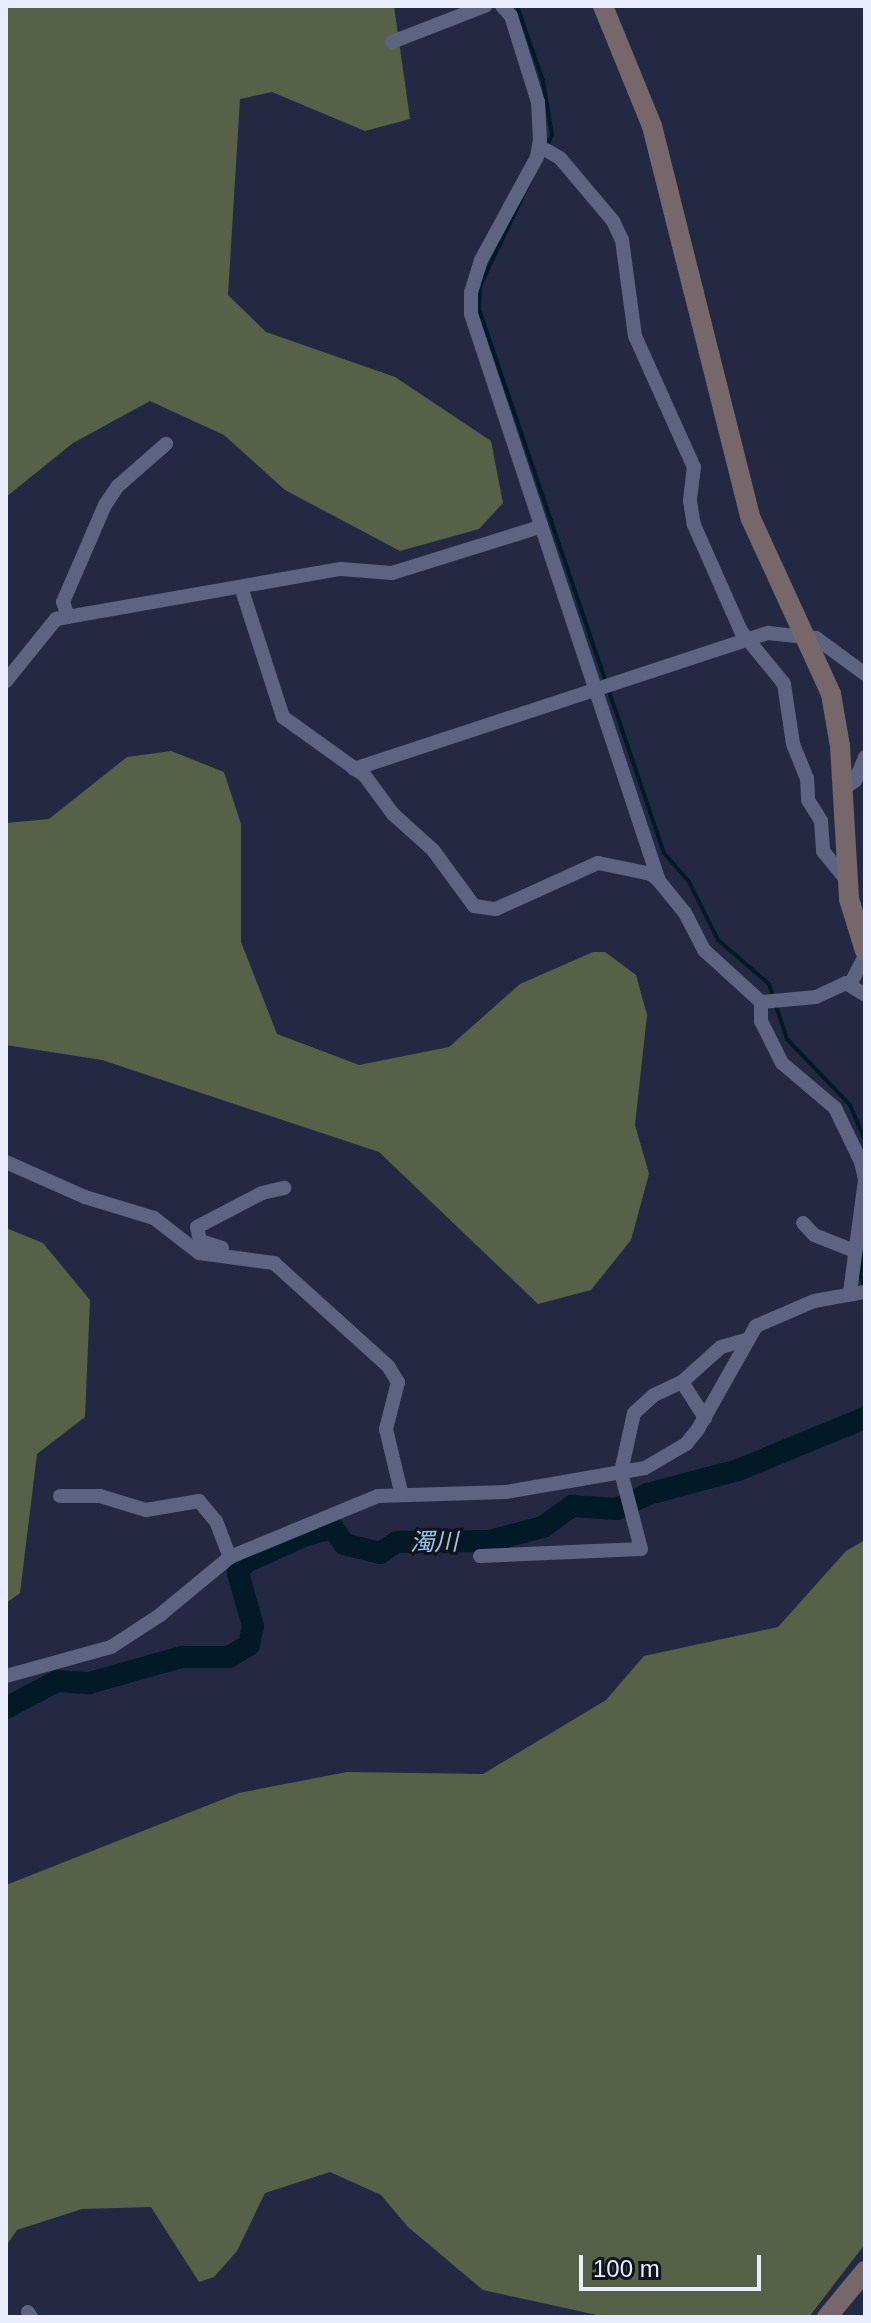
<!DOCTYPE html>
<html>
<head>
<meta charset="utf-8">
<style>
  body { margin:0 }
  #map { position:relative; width:871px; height:2323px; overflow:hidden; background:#242943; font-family:Helvetica,"Noto Sans JP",sans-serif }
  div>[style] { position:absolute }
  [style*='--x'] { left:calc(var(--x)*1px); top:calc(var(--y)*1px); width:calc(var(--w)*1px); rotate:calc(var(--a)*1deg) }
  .forest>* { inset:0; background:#566148 }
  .stream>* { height:4px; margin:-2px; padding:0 2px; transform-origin:2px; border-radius:2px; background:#021a27 }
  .river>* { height:22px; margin:-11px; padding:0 11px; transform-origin:11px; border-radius:11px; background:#021a27 }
  .street>* { height:14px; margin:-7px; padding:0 7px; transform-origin:7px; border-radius:7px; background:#5d6481 }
  .secondary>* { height:20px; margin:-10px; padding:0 10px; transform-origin:10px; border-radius:10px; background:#76676a }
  span { translate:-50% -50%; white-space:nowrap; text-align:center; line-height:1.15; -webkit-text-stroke:6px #10131e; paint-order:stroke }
  .water-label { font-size:24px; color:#95cae9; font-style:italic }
  .frame { position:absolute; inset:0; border:8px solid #e9edfe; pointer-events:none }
  .scale { position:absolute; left:579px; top:2255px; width:182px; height:36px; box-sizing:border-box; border:4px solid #e9edfe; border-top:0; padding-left:10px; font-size:24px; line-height:28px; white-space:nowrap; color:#e9edfe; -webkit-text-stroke:6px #10131e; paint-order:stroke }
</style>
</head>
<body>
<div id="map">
  <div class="forest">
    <i style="clip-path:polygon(6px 6px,394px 6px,410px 119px,365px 131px,272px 92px,240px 99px,228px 295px,266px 332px,395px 377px,491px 441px,503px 503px,479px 529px,400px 551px,285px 490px,224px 435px,150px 401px,73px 443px,6px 497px)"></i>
    <i style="clip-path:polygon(171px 751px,224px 772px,241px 824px,241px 942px,277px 1034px,359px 1065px,449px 1047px,520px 984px,593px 952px,605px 952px,636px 975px,647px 1015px,635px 1125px,649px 1174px,631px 1240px,591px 1290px,538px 1304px,379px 1152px,102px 1060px,6px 1045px,6px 823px,49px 819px,127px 757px)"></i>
    <i style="clip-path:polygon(6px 1228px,43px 1243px,90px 1300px,85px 1417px,37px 1454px,20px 1593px,6px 1603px)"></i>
    <i style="clip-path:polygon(865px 1540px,865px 2244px,809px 2317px,606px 2317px,483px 2290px,408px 2227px,381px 2195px,330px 2172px,265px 2193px,237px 2251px,214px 2277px,199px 2282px,151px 2207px,82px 2209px,17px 2230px,6px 2246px,6px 1885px,239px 1793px,347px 1772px,483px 1774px,606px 1700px,644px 1656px,778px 1627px,846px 1551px)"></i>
  </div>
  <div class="stream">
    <i style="--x:517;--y:6;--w:79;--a:70.9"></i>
    <i style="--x:543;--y:81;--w:55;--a:80.5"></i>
    <i style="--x:552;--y:135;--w:167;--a:115.5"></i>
    <i style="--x:480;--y:286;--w:23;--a:92"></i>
    <i style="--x:479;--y:309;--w:575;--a:71.22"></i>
    <i style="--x:664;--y:853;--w:38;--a:49"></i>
    <i style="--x:689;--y:882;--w:65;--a:63.4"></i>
    <i style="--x:718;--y:940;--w:67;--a:40.8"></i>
    <i style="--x:769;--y:984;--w:58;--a:71.9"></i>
    <i style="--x:787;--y:1039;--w:91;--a:46.3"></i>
    <i style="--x:850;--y:1105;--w:39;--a:67"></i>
    <i style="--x:865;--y:1288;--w:14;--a:-111"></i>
    <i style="--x:860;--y:1275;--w:27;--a:-80"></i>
  </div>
  <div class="river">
    <i style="--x:6;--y:1708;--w:58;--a:-27.9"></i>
    <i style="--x:57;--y:1681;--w:32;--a:4"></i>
    <i style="--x:89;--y:1683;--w:97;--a:-15.6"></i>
    <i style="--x:182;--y:1657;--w:47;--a:0"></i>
    <i style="--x:229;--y:1657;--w:23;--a:-31"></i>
    <i style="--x:249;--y:1645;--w:19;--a:-78"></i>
    <i style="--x:253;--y:1626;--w:55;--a:-105.8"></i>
    <i style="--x:238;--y:1573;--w:12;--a:-59"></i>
    <i style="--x:244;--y:1563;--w:68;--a:-24.3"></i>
    <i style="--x:306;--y:1535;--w:28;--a:-15"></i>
    <i style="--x:333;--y:1528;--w:19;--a:55"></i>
    <i style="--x:344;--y:1544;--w:37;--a:14"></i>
    <i style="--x:380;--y:1553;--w:20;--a:-33"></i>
    <i style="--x:397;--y:1542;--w:93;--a:-0.6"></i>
    <i style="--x:490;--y:1541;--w:55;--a:-14.8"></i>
    <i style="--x:543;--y:1527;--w:36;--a:-36"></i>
    <i style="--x:572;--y:1506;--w:45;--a:3.8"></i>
    <i style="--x:617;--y:1509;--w:34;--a:-26"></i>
    <i style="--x:648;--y:1494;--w:93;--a:-14.9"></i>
    <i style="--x:738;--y:1470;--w:137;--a:-22.3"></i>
  </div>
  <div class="street">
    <i style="--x:502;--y:6;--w:13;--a:48"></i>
    <i style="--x:511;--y:16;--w:90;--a:72.6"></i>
    <i style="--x:538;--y:102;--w:38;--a:87"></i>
    <i style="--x:540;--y:140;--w:17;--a:100"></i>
    <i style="--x:537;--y:157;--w:117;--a:118.5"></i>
    <i style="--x:481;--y:260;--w:34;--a:107"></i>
    <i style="--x:471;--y:292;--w:22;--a:90"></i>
    <i style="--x:471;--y:314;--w:597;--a:71.66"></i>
    <i style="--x:392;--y:42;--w:100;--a:-21.2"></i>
    <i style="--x:539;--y:146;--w:24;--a:30"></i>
    <i style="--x:560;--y:158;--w:82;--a:49.9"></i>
    <i style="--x:613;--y:221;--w:21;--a:65"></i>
    <i style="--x:622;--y:240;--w:97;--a:82.3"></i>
    <i style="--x:635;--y:336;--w:144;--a:65.8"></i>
    <i style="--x:694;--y:467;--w:34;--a:97"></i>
    <i style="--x:690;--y:501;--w:24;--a:81"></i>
    <i style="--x:694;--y:525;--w:116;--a:66.1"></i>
    <i style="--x:741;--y:631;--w:68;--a:50.9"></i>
    <i style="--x:784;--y:684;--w:61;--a:81.5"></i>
    <i style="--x:793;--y:744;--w:37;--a:68"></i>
    <i style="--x:807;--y:778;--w:22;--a:87"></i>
    <i style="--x:808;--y:800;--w:25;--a:58"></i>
    <i style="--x:821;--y:821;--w:30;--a:86"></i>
    <i style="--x:823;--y:851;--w:38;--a:51"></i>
    <i style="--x:241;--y:587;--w:137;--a:72.1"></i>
    <i style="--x:283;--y:717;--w:101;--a:35.7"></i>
    <i style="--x:365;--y:776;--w:47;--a:53.6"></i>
    <i style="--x:393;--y:814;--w:54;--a:42"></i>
    <i style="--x:433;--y:850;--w:69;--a:53.8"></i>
    <i style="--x:474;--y:906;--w:22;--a:8"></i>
    <i style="--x:496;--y:909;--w:112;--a:-24.3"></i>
    <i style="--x:598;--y:863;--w:54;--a:11.7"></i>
    <i style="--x:651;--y:874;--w:11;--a:41"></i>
    <i style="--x:659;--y:881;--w:41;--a:50.9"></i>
    <i style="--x:685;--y:913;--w:42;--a:62.8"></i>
    <i style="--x:704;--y:950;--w:77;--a:42.4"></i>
    <i style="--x:761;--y:1002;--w:19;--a:90"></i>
    <i style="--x:761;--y:1021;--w:47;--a:63.4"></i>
    <i style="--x:782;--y:1063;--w:70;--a:40.3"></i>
    <i style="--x:835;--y:1108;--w:60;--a:64.3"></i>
    <i style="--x:861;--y:1162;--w:18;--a:77"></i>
    <i style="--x:865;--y:1180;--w:113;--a:97.6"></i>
    <i style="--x:68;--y:617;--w:16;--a:-108"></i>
    <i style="--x:63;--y:602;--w:106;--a:-66.6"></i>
    <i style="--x:105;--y:505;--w:23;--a:-56"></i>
    <i style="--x:118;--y:486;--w:64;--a:-41.2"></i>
    <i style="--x:6;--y:681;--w:80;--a:-51.1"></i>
    <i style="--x:56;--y:619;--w:289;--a:-10"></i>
    <i style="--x:341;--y:569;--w:51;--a:4.5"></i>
    <i style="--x:392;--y:573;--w:155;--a:-17.3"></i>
    <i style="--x:354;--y:769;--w:436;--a:-18.2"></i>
    <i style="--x:768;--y:633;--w:48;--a:5.9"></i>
    <i style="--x:816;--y:638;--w:61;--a:36.3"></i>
    <i style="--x:843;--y:789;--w:14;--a:-34"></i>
    <i style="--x:855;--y:781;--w:26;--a:-67"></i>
    <i style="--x:850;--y:985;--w:33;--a:-63"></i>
    <i style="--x:761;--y:1002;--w:55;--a:-5.2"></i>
    <i style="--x:816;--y:997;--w:33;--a:-25"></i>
    <i style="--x:846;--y:983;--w:22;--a:32"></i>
    <i style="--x:6;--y:1162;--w:86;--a:23.9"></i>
    <i style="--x:85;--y:1197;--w:72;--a:16.9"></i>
    <i style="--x:154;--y:1218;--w:57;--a:37.9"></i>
    <i style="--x:199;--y:1253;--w:76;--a:7.6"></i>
    <i style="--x:274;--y:1263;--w:154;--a:42.1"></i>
    <i style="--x:388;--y:1366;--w:19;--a:58"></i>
    <i style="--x:398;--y:1382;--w:49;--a:104.3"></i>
    <i style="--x:386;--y:1429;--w:65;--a:76.6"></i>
    <i style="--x:803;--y:1223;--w:16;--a:47"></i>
    <i style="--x:814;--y:1235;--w:41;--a:21.5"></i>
    <i style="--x:222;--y:1248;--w:23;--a:-162"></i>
    <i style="--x:200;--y:1241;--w:14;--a:-102"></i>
    <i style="--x:197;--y:1227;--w:73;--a:-27.6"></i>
    <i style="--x:262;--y:1193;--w:23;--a:-13"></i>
    <i style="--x:682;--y:1382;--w:43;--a:57.4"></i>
    <i style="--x:60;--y:1496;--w:40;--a:0"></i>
    <i style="--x:100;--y:1496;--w:48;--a:16.9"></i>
    <i style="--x:146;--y:1510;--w:54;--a:-9.6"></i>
    <i style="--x:199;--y:1501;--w:26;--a:50"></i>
    <i style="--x:216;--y:1521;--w:39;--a:69"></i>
    <i style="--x:480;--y:1556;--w:161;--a:-2.5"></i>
    <i style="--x:641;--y:1549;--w:80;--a:-104.6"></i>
    <i style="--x:621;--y:1472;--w:60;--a:-77.6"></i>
    <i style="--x:634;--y:1413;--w:27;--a:-42"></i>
    <i style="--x:654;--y:1395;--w:31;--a:-25"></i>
    <i style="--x:682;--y:1382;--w:52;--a:-41.9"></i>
    <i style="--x:721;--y:1347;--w:25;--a:-16"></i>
    <i style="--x:6;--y:1676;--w:109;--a:-15.4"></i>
    <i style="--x:111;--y:1647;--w:59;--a:-33.1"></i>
    <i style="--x:160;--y:1615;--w:91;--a:-39.6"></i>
    <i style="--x:230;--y:1557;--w:160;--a:-22.4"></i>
    <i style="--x:378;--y:1496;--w:128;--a:-1.8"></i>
    <i style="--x:506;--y:1492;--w:141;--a:-9.8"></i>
    <i style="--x:645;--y:1468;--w:48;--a:-30.3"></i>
    <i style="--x:686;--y:1444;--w:19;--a:-51"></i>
    <i style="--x:698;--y:1429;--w:118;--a:-60.6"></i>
    <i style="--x:756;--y:1326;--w:63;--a:-23.3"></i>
    <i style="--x:814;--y:1301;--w:52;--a:-10"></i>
    <i style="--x:28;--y:2312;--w:6;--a:59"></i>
  </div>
  <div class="secondary">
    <i style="--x:603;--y:6;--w:130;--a:67.8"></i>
    <i style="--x:652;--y:126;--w:405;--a:75.9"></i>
    <i style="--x:751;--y:519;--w:192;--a:65.4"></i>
    <i style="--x:831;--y:694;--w:53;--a:80.2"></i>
    <i style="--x:840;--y:746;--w:153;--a:86.6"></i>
    <i style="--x:849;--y:899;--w:54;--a:72.9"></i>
    <i style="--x:827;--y:2317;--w:60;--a:-50.4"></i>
  </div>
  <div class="water-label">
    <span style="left:434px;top:1542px;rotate:-1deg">濁川</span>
  </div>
  <div class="frame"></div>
  <div class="scale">100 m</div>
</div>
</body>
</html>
